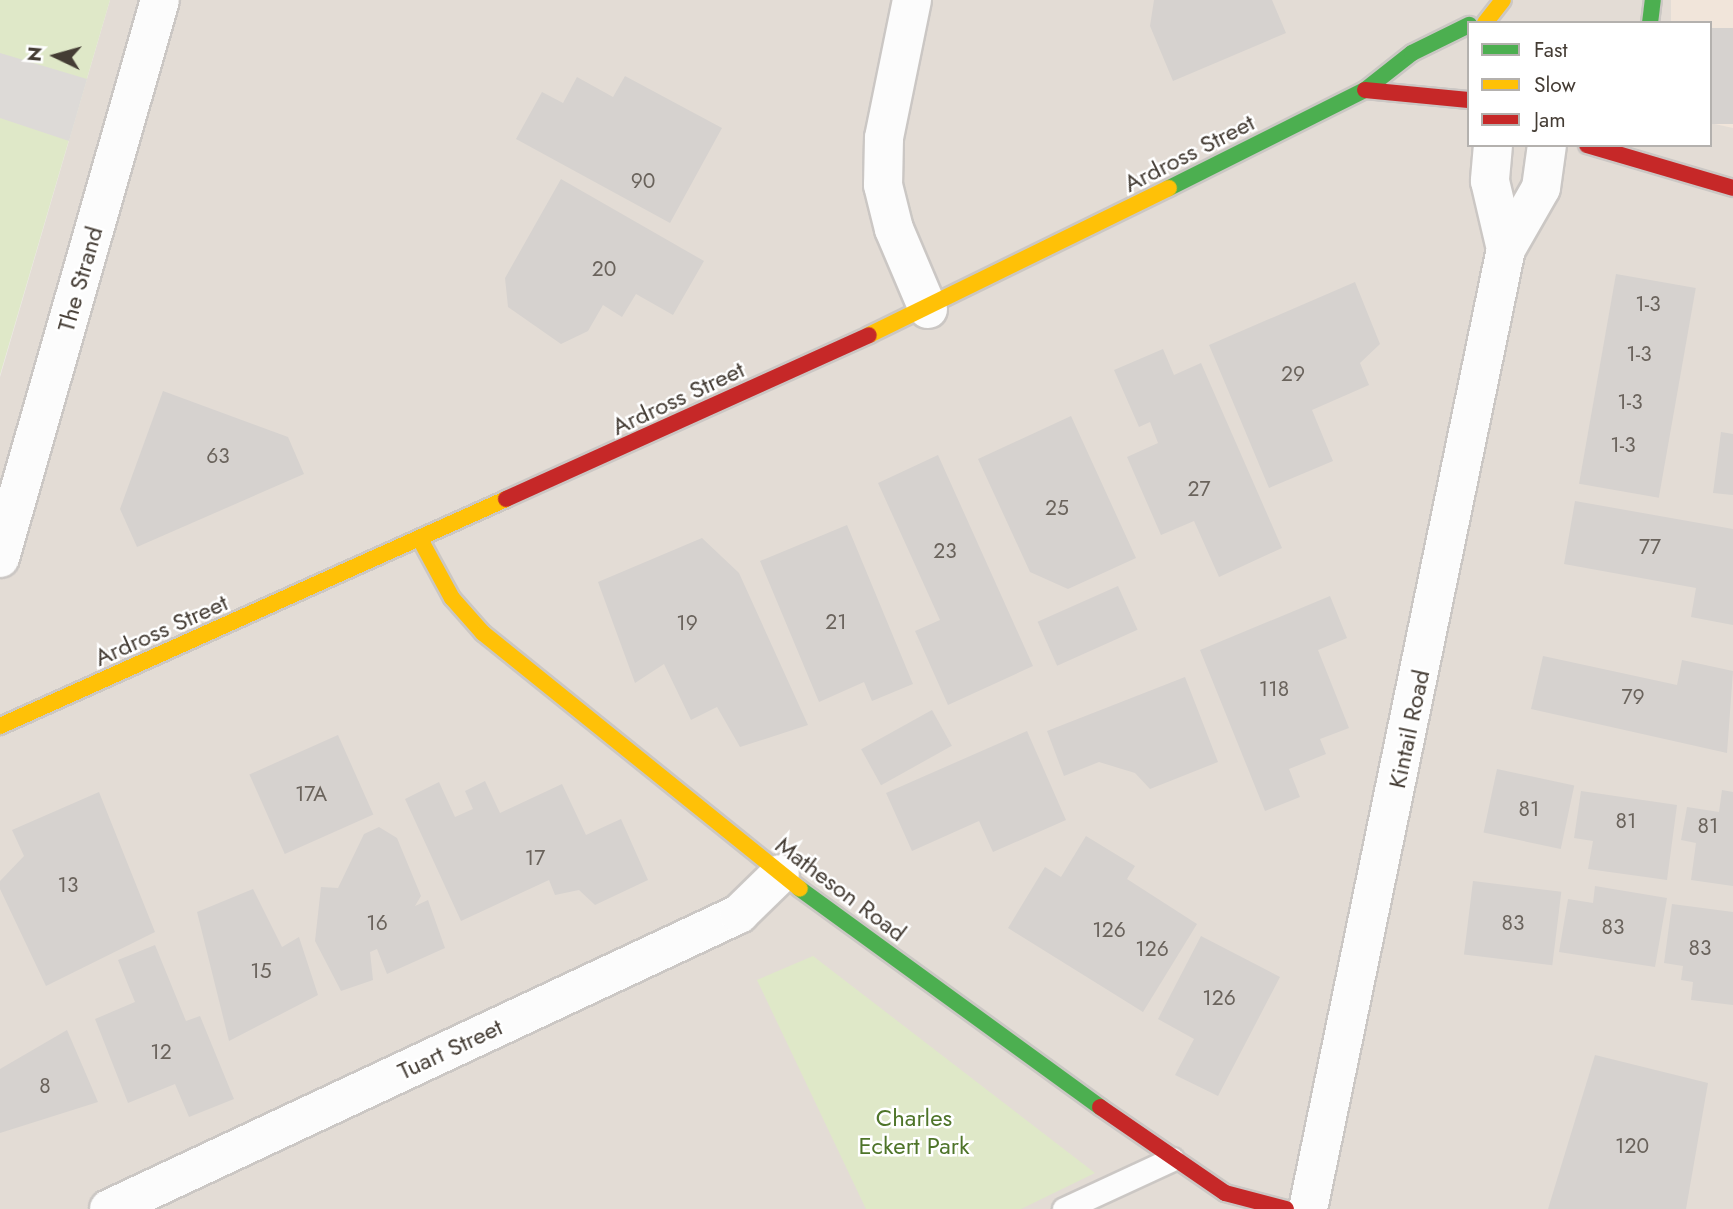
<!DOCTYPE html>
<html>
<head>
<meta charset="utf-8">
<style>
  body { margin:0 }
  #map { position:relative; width:1733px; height:1209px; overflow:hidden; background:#eeebe8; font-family:Jost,sans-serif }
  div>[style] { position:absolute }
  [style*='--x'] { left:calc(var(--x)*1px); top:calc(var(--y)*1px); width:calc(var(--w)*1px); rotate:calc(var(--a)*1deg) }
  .residential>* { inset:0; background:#e3dcd5 }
  .commercial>* { inset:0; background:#f1e5da }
  .green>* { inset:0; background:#dfe8c8 }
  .parking>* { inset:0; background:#dddad7 }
  .building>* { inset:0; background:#d6d2cf; transform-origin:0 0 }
  .roads { filter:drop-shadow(2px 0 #cbc7c4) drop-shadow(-2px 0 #cbc7c4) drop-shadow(0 2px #cbc7c4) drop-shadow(0 -2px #cbc7c4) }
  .lane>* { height:23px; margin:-11.5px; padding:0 11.5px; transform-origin:11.5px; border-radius:11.5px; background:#fcfcfc }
  .street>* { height:38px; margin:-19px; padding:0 19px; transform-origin:19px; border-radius:19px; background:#fcfcfc }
  .fast>* { height:16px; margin:-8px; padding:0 8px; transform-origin:8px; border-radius:8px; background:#4caf50 }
  .slow>* { height:16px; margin:-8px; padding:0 8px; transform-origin:8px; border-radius:8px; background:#ffc107 }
  .jam>* { height:16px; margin:-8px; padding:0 8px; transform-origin:8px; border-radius:8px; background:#c62828 }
  span { translate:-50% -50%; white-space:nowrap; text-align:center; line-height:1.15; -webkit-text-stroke:5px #fff; paint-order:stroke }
  .number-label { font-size:21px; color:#6a635c }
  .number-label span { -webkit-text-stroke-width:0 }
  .street-label { font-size:24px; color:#443c34 }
  .park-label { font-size:24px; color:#4e7429 }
  .legend { position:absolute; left:1467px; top:21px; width:245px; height:126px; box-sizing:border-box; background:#fff; border:2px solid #b4b1ae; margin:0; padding:9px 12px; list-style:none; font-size:21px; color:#443c34 }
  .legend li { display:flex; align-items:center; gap:14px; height:35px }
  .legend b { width:35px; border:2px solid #b4b1ae }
  .north { position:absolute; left:21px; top:21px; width:70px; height:70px; -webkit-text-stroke:5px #fff; paint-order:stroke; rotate:275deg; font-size:19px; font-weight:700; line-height:28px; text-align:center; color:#443c34 }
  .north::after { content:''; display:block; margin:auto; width:24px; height:32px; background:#443c34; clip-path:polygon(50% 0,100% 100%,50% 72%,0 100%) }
</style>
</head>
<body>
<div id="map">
  <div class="residential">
    <i style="clip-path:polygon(evenodd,110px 0,1733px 0,1733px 1209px,0 1209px,0 377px,110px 0,1469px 23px,1710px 23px,1710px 145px,1469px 145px,1469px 23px)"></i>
  </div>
  <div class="commercial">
    <i style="clip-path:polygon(1671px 0,1733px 0,1733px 128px,1710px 123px,1710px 23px,1671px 23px)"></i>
  </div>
  <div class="green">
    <i style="clip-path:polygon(0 0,110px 0,0 375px)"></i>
    <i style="clip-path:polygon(813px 956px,1095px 1173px,1021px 1209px,866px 1209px,757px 980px)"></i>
  </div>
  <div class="parking">
    <i style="clip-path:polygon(0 53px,87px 79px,69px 141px,0 118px)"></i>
  </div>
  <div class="building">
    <i style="clip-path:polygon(1154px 0,1272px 0,1286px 33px,1173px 81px,1150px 26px)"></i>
    <i style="left:1733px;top:28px;width:96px;height:25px;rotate:90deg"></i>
    <i style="clip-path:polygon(625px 76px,722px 128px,670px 223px,516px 139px,542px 92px,563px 103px,577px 77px,613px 97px)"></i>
    <i style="clip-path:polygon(561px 179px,704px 261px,673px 315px,636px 294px,622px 317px,603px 305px,588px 331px,561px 344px,508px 307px,505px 278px)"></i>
    <i style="left:1616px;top:274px;width:81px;height:213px;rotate:10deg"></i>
    <i style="clip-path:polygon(1355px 282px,1380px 344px,1360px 363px,1369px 385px,1312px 410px,1333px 461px,1269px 488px,1209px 345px)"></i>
    <i style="clip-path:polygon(1163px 349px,1174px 375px,1201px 363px,1282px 548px,1219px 577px,1194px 521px,1161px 535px,1127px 457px,1158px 443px,1150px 422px,1139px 427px,1114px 370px)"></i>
    <i style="clip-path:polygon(163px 391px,288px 437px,304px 474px,137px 547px,120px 509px)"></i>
    <i style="clip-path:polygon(1071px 416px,1136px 558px,1068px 589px,1030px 572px,978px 459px)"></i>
    <i style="clip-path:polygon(1721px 432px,1733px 434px,1733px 495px,1713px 493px)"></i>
    <i style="clip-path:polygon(938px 455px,1033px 666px,948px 705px,915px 631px,940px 620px,878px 483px)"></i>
    <i style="clip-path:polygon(1575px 501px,1733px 529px,1733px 625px,1691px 617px,1696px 588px,1564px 564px)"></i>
    <i style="clip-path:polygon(847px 525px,913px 684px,872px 701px,864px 682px,819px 702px,760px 561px)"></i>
    <i style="clip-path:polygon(702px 538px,739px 573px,808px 725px,740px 747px,717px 707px,691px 720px,664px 664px,635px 683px,598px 582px)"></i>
    <i style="left:1118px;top:586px;width:48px;height:88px;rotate:66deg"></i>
    <i style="clip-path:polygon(1330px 596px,1347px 638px,1318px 650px,1349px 728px,1320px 739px,1326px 754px,1289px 769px,1300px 797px,1265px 811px,1200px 650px)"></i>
    <i style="clip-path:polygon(1543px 656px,1677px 685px,1682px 660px,1733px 671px,1727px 753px,1531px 709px)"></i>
    <i style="clip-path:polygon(1185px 677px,1218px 762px,1150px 789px,1135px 773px,1099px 762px,1064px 776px,1047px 731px)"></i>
    <i style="left:932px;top:710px;width:41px;height:81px;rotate:61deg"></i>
    <i style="clip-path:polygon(1027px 731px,1066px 820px,993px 852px,979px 821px,912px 851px,886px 793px)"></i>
    <i style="left:338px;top:735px;width:87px;height:97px;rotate:66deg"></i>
    <i style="left:1497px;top:769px;width:79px;height:65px;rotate:12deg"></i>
    <i style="clip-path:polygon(485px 781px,500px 813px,562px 784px,586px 835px,621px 819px,648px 880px,595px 905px,579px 890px,555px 895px,549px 880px,461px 921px,405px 799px,439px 782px,455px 817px,473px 809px,465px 791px)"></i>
    <i style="clip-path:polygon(1722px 790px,1733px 792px,1733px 886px,1691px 880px,1696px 843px,1681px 840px,1687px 807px,1719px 812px)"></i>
    <i style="clip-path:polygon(1581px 791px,1677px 805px,1667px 880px,1588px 869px,1593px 841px,1574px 838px)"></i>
    <i style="clip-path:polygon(99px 792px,155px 932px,46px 986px,0 889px,0 881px,24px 856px,12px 830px)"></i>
    <i style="clip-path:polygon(379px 827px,397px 838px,421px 896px,415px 906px,428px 900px,445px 948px,387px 974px,377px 949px,370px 952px,373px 980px,341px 991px,315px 941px,321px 887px,338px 888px,364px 834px)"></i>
    <i style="clip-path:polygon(1086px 836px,1135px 866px,1127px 879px,1197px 924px,1143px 1012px,1008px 928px,1045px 867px,1061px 877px)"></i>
    <i style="left:1473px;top:881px;width:89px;height:74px;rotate:7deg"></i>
    <i style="clip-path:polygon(1595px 886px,1667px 898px,1655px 967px,1559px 952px,1568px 899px,1593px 903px)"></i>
    <i style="clip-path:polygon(253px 889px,282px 947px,299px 937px,318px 995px,229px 1041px,197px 912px)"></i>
    <i style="clip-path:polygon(1672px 904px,1733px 912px,1733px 1005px,1691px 1000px,1693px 982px,1681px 980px,1683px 966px,1664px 963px)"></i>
    <i style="clip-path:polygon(1201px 936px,1280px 977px,1218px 1096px,1175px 1075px,1194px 1039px,1158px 1019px)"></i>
    <i style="clip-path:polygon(155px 945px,186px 1021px,200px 1016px,234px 1099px,189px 1117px,175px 1084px,128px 1103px,95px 1019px,135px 1002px,118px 960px)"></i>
    <i style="clip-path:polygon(67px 1030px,98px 1102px,0 1133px,0 1069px)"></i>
    <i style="clip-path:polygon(1595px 1055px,1708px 1083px,1686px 1209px,1548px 1209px)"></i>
  </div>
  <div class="roads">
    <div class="lane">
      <i style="--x:1064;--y:1209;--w:119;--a:-24.8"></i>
    </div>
    <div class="street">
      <i style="--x:912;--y:0;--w:141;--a:101.5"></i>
      <i style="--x:884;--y:138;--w:47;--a:91.2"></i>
      <i style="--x:883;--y:185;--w:45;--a:76"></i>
      <i style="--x:894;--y:229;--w:87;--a:67"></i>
      <i style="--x:1493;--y:145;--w:36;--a:95"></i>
      <i style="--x:1490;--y:181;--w:70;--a:76.8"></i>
      <i style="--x:0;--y:558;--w:580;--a:-74"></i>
      <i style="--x:109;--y:1209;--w:696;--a:-25.09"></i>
      <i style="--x:739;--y:914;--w:57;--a:-44.3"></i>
      <i style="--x:1308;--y:1209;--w:980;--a:-78.35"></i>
      <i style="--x:1506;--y:249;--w:70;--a:-60.2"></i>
      <i style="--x:1541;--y:188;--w:43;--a:-82.1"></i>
    </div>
    <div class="fast">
      <i style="--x:1650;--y:23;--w:23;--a:-83"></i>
      <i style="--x:1169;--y:188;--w:219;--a:-26.6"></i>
      <i style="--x:1365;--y:90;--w:60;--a:-38.2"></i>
      <i style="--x:1412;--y:53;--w:64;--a:-26.2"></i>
      <i style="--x:800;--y:889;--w:371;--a:36"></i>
    </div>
    <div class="slow">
      <i style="--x:1485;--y:23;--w:29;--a:-52"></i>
      <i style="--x:869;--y:335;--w:334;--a:-26.1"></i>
      <i style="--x:421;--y:541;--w:65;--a:61.5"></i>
      <i style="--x:452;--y:598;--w:47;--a:48.5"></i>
      <i style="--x:483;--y:633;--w:407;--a:38.9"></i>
      <i style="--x:0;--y:726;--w:555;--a:-24.16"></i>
    </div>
    <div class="jam">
      <i style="--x:1365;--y:90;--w:104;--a:5.5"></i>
      <i style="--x:1587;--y:145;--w:152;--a:16.4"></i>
      <i style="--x:506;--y:499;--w:398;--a:-24.3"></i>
      <i style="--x:1100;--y:1107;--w:152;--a:34.5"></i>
      <i style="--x:1225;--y:1193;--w:63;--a:14.7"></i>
    </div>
  </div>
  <div class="number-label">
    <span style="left:643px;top:181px">90</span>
    <span style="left:604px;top:269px">20</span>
    <span style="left:1648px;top:304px">1-3</span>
    <span style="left:1639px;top:354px">1-3</span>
    <span style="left:1293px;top:374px">29</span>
    <span style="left:1630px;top:402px">1-3</span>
    <span style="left:1623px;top:445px">1-3</span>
    <span style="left:218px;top:456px">63</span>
    <span style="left:1199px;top:489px">27</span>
    <span style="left:1057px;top:508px">25</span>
    <span style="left:1650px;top:547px">77</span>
    <span style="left:945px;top:551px">23</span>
    <span style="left:836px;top:622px">21</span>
    <span style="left:687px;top:623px">19</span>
    <span style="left:1274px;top:689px">118</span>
    <span style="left:1633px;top:697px">79</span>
    <span style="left:311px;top:794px">17A</span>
    <span style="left:1529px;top:809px">81</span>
    <span style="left:1626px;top:821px">81</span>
    <span style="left:1708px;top:826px">81</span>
    <span style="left:535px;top:858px">17</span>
    <span style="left:68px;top:885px">13</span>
    <span style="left:377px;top:923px">16</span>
    <span style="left:1513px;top:923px">83</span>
    <span style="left:1613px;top:927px">83</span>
    <span style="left:1109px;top:930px">126</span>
    <span style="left:1700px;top:948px">83</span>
    <span style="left:1152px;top:949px">126</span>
    <span style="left:261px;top:971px">15</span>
    <span style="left:1219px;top:998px">126</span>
    <span style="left:161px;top:1052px">12</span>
    <span style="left:45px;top:1086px">8</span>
    <span style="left:1632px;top:1146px">120</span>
  </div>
  <div class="street-label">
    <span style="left:1189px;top:153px;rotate:-27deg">Ardross Street</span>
    <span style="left:80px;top:279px;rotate:-74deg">The Strand</span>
    <span style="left:678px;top:398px;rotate:-25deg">Ardross Street</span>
    <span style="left:161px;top:630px;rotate:-24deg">Ardross Street</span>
    <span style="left:1409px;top:729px;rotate:-78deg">Kintail Road</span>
    <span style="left:841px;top:889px;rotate:37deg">Matheson Road</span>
    <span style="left:450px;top:1049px;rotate:-25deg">Tuart Street</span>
  </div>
  <div class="park-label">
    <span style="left:914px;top:1132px">Charles<br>Eckert Park</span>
  </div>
  <ul class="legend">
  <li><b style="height:9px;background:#4caf50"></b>Fast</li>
  <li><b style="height:9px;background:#ffc107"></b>Slow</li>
  <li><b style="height:9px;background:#c62828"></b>Jam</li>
  </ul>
  <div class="north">N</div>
</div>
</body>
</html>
